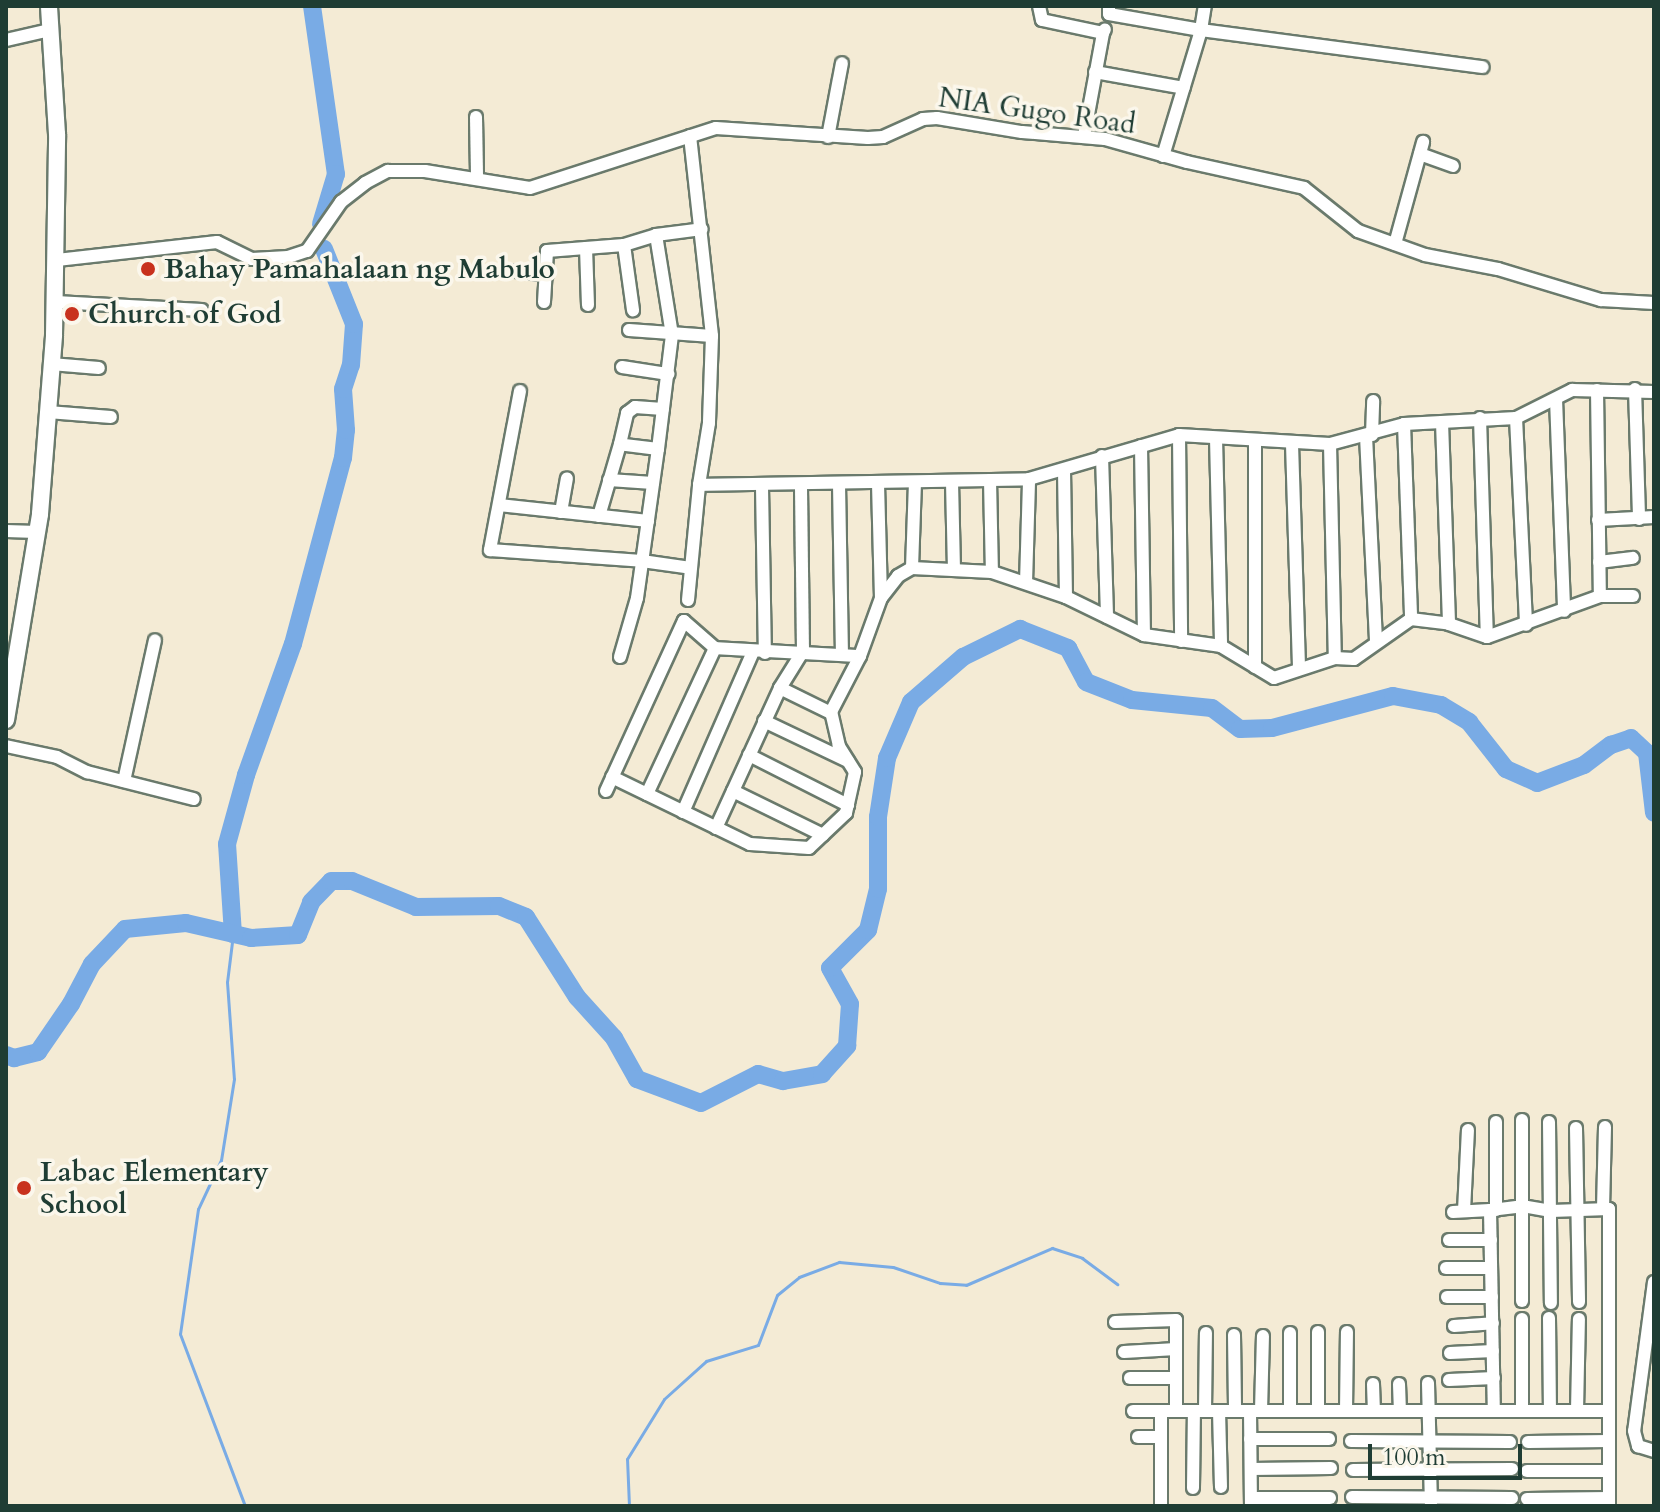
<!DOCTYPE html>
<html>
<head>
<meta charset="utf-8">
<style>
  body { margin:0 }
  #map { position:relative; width:1660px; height:1512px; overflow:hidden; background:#f4ebd5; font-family:Cardo,serif }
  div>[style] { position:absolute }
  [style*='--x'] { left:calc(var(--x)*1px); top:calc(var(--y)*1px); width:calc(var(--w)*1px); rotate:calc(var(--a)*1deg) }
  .stream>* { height:3px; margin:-1.5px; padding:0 1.5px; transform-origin:1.5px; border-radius:1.5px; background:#79abe5 }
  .river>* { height:18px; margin:-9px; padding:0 9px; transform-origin:9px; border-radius:9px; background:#79abe5 }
  .roads { filter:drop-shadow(2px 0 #6a7a6c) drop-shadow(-2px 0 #6a7a6c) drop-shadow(0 2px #6a7a6c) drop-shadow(0 -2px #6a7a6c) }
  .street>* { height:12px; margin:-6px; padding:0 6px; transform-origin:6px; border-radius:6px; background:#fff }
  .secondary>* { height:16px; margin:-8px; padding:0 8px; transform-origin:8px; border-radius:8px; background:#fff }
  .dots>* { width:22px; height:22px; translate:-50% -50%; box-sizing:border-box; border:4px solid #fbf7ec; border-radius:50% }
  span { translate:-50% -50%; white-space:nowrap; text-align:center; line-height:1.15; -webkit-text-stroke:7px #fbf7ec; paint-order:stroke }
  .street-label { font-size:28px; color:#1f3d34 }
  .poi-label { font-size:28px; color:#1f3d34; font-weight:700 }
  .left { translate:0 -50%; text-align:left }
  .frame { position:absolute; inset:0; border:8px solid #1f3d34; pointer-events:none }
  .scale { position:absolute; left:1368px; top:1444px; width:154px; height:36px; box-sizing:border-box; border:4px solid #1f3d34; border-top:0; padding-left:10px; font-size:24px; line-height:28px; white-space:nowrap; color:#1f3d34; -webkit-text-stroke:6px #fbf7ec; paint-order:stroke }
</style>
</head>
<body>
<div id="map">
  <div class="stream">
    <i style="--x:233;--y:934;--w:48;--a:97.1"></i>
    <i style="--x:227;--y:982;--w:97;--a:85.9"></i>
    <i style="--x:234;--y:1079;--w:82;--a:99.1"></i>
    <i style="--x:221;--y:1160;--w:54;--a:115.1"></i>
    <i style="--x:198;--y:1209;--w:126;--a:98.2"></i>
    <i style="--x:180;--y:1334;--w:184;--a:69.3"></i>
    <i style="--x:629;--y:1506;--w:47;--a:-92.4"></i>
    <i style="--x:627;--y:1459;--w:70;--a:-58.3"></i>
    <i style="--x:664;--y:1399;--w:57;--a:-42.1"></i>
    <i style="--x:706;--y:1361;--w:54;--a:-17.1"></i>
    <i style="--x:758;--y:1345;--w:53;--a:-69.2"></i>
    <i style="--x:777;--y:1295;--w:28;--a:-39"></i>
    <i style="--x:799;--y:1277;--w:43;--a:-20.6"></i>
    <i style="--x:839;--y:1262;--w:54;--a:5.3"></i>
    <i style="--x:893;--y:1267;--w:50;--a:18.8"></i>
    <i style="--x:940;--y:1283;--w:26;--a:4"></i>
    <i style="--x:966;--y:1285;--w:94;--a:-23.3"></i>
    <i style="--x:1052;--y:1248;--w:32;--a:18"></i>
    <i style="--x:1082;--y:1258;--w:44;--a:36.6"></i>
  </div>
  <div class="river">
    <i style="--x:312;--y:6;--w:170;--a:81.9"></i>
    <i style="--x:336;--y:174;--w:52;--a:106.7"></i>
    <i style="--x:233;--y:934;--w:90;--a:-93.8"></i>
    <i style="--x:227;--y:844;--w:72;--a:-74.6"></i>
    <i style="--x:246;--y:775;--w:139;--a:-70.3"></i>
    <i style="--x:293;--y:644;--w:193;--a:-75"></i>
    <i style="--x:343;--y:458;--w:28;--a:-84"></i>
    <i style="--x:346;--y:430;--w:41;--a:-94.2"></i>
    <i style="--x:343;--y:389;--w:25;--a:-72"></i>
    <i style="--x:351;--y:365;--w:41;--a:-85.8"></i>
    <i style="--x:354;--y:324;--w:81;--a:-111.8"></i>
    <i style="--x:6;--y:1055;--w:9;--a:21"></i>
    <i style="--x:14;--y:1058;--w:25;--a:-14"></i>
    <i style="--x:38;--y:1052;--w:58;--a:-55.5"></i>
    <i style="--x:71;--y:1004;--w:45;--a:-62.3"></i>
    <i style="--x:92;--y:964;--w:48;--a:-46.7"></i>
    <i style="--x:125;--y:929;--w:61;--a:-5.6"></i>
    <i style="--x:186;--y:923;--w:67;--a:13"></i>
    <i style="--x:251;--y:938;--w:47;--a:-3.7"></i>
    <i style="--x:298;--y:935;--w:35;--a:-68"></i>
    <i style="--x:311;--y:902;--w:29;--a:-46"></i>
    <i style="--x:331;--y:881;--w:21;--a:0"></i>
    <i style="--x:352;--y:881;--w:69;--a:22.1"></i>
    <i style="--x:416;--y:907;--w:83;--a:-0.7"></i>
    <i style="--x:499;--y:906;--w:29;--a:22"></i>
    <i style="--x:526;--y:917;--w:95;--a:57.5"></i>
    <i style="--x:577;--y:997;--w:55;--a:47.9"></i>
    <i style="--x:614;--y:1038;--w:47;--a:60.7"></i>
    <i style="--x:637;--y:1079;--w:68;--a:20.6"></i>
    <i style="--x:701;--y:1103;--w:64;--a:-27"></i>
    <i style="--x:758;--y:1074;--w:26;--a:16"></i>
    <i style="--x:783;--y:1081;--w:40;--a:-10"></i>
    <i style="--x:822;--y:1074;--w:38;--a:-48"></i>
    <i style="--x:847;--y:1046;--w:42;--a:-85.9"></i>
    <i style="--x:850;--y:1004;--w:41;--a:-119.1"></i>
    <i style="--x:830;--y:968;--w:54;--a:-45"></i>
    <i style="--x:868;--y:930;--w:42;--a:-76.3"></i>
    <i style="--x:878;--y:889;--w:72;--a:-90"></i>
    <i style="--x:878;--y:817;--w:60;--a:-81.3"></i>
    <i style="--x:887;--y:758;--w:61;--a:-66.8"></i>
    <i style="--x:911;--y:702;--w:69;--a:-40.9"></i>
    <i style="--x:963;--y:657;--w:64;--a:-26.2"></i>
    <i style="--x:1020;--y:629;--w:52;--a:21.6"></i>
    <i style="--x:1068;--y:648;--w:38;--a:62"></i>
    <i style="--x:1086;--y:682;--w:49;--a:21.4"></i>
    <i style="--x:1132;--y:700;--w:80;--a:5.7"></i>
    <i style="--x:1212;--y:708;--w:35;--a:37"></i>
    <i style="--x:1240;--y:729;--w:32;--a:-2"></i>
    <i style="--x:1272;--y:728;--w:125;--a:-14.8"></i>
    <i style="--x:1393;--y:696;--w:49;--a:10.6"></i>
    <i style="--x:1441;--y:705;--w:33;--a:31"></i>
    <i style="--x:1469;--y:722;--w:60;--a:51.8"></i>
    <i style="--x:1506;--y:769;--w:34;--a:24"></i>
    <i style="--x:1537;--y:783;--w:50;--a:-21"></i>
    <i style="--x:1584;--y:765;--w:34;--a:-37"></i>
    <i style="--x:1611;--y:745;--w:21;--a:-19"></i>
    <i style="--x:1631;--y:738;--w:22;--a:43"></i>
    <i style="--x:1647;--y:753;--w:60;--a:83.3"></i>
  </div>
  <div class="roads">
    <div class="street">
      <i style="--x:1039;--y:6;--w:14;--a:78"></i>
      <i style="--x:1042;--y:20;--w:62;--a:12"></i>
      <i style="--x:1103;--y:33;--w:4;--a:-63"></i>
      <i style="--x:1109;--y:6;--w:8;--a:90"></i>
      <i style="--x:1109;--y:14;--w:93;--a:9.9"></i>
      <i style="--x:1201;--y:30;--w:284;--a:7.5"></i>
      <i style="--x:6;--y:40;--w:45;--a:-12.8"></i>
      <i style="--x:1095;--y:72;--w:90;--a:10.2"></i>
      <i style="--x:476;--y:117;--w:60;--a:89"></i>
      <i style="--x:690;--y:136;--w:201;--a:83.7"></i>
      <i style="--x:712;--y:336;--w:87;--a:92"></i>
      <i style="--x:709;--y:423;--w:63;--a:99.2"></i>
      <i style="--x:699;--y:485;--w:330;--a:-1"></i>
      <i style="--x:1029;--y:479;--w:156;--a:-16.3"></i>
      <i style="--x:1179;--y:435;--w:151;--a:3.4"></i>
      <i style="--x:1330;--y:444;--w:77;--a:-15.1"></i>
      <i style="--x:1404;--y:424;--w:112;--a:-3.1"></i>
      <i style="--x:1516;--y:418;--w:63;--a:-26.6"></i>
      <i style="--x:1572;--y:390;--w:82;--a:1.4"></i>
      <i style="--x:1084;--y:136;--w:105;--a:-79.5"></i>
      <i style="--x:828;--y:137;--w:75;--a:-79.3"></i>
      <i style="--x:1420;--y:154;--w:35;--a:20"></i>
      <i style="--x:1163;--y:156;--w:132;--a:-73.2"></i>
      <i style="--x:1201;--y:30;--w:24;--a:-81"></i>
      <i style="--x:656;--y:235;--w:101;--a:80.9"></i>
      <i style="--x:672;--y:335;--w:115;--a:97"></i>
      <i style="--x:658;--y:449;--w:38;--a:-173"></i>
      <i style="--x:620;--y:444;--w:32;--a:-77"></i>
      <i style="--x:627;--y:413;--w:10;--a:-37"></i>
      <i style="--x:635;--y:407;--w:28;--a:4"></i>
      <i style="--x:1395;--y:244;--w:106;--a:-74.6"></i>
      <i style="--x:624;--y:245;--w:66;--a:82.1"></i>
      <i style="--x:586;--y:248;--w:57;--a:88"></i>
      <i style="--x:57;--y:260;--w:161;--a:-6.4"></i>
      <i style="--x:217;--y:242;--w:39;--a:26"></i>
      <i style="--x:252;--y:259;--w:36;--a:-3"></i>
      <i style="--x:288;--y:257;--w:20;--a:-18"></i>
      <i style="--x:307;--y:251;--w:60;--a:-55.2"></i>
      <i style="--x:341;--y:202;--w:31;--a:-38"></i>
      <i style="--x:365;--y:183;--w:26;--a:-28"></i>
      <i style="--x:388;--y:171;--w:37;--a:0"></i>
      <i style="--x:425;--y:171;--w:106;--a:9.2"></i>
      <i style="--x:530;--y:188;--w:195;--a:-17.9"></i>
      <i style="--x:716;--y:128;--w:152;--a:3.8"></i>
      <i style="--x:868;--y:138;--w:15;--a:-4"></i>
      <i style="--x:883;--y:137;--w:44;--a:-24.2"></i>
      <i style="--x:923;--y:119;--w:14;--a:-4"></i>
      <i style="--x:937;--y:118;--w:86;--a:9.4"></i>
      <i style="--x:1022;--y:132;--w:83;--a:4.8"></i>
      <i style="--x:1105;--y:139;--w:85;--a:15.7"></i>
      <i style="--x:1187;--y:162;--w:120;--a:12.5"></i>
      <i style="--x:1304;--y:188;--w:69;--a:38.5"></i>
      <i style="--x:1358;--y:231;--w:71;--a:19.7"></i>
      <i style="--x:1425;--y:255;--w:74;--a:10.9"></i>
      <i style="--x:1498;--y:269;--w:108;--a:16.8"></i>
      <i style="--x:1601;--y:300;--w:53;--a:3.2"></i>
      <i style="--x:516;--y:271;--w:31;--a:7"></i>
      <i style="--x:56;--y:302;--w:146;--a:3.1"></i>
      <i style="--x:544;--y:302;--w:51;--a:-86.6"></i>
      <i style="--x:547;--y:251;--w:77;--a:-4.5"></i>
      <i style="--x:624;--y:245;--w:34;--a:-17"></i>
      <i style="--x:656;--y:235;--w:46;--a:-7.4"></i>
      <i style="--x:629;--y:330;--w:83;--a:4.1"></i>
      <i style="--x:51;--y:364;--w:48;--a:4.8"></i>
      <i style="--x:622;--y:367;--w:47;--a:8.7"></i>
      <i style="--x:1635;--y:389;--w:130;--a:88.2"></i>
      <i style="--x:1597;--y:390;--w:206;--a:89.2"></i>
      <i style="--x:520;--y:391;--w:162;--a:100.7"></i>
      <i style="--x:490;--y:550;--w:152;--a:4.1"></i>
      <i style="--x:642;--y:561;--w:49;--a:8.1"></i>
      <i style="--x:1556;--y:399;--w:212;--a:87.8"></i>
      <i style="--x:48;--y:412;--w:63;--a:4.5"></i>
      <i style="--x:1480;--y:418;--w:219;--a:88.2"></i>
      <i style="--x:1516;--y:418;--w:207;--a:87.2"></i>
      <i style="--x:1442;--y:422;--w:202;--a:88"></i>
      <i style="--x:1404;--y:424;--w:195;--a:87.9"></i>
      <i style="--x:1179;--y:435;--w:206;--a:89.4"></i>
      <i style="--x:1372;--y:435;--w:34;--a:-88"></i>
      <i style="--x:1366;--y:436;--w:207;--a:87.2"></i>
      <i style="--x:1216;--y:438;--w:208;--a:88.6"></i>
      <i style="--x:1292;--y:444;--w:224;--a:88.2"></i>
      <i style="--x:1330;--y:444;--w:214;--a:88.7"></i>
      <i style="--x:1141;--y:446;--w:189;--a:89.1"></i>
      <i style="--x:1102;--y:456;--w:161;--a:88.2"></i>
      <i style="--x:1064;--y:470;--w:127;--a:89.1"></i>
      <i style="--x:609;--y:480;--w:44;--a:3.9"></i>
      <i style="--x:990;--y:480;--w:92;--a:88.8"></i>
      <i style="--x:952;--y:482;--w:86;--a:88.7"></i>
      <i style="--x:839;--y:484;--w:169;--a:89"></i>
      <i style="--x:762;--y:487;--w:166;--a:89"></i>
      <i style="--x:499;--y:505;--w:150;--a:6.1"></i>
      <i style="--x:561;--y:512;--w:34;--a:-80"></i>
      <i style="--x:599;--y:516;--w:75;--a:-73.7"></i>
      <i style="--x:1598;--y:520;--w:56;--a:-3.1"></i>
      <i style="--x:6;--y:531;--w:31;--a:2"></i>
      <i style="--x:1599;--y:562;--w:34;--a:-7"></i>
      <i style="--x:912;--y:568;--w:84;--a:-88"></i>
      <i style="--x:1026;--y:583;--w:104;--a:-88.3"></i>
      <i style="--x:881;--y:598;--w:28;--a:-52"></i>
      <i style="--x:898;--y:576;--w:16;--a:-30"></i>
      <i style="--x:912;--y:568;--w:80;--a:2.9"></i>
      <i style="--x:992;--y:572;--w:78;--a:18.7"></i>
      <i style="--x:1066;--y:597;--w:87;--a:26"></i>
      <i style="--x:1144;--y:635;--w:78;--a:8.1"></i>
      <i style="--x:1221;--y:646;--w:62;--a:31.1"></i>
      <i style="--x:1274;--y:678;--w:64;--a:-18.2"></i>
      <i style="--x:1335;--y:658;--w:19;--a:3"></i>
      <i style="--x:1354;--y:659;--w:70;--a:-35.1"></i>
      <i style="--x:1411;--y:619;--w:38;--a:7"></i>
      <i style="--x:1449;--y:624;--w:40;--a:18.9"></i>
      <i style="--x:1487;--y:637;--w:120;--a:-19.9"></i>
      <i style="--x:1600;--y:596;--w:33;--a:0"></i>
      <i style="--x:688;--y:600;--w:116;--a:-84.5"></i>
      <i style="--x:620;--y:657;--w:61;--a:-73.9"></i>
      <i style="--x:637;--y:598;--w:150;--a:-82"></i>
      <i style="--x:1255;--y:667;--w:227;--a:-90"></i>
      <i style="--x:780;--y:688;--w:44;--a:-58.1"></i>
      <i style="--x:803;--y:651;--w:166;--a:-90.7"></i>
      <i style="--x:764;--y:721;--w:93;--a:25.5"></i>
      <i style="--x:6;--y:746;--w:52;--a:12.2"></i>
      <i style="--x:57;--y:757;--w:34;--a:27"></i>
      <i style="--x:87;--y:772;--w:110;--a:14.2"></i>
      <i style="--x:749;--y:755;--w:111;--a:26.8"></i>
      <i style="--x:612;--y:777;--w:153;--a:25.9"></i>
      <i style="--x:750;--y:844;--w:59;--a:3.9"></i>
      <i style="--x:809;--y:848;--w:51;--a:-43.4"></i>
      <i style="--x:846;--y:813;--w:42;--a:-77.6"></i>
      <i style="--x:855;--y:772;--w:31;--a:-122"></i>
      <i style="--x:839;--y:746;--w:35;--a:-103"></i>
      <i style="--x:831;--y:712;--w:63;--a:-62.6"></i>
      <i style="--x:860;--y:656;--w:62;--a:-70.1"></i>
      <i style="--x:881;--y:598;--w:115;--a:-91.5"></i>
      <i style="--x:124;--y:781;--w:144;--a:-77.6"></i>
      <i style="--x:606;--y:791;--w:187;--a:-65.4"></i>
      <i style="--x:684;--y:621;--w:41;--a:41.1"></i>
      <i style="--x:715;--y:648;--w:145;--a:3.2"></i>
      <i style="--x:733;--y:791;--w:100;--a:26.1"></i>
      <i style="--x:647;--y:794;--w:161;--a:-65"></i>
      <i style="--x:683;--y:812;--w:175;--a:-66.4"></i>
      <i style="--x:716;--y:828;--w:154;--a:-65.4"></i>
      <i style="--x:780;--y:688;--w:57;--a:26.1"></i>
      <i style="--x:1496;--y:1122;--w:88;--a:90"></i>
      <i style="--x:1549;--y:1122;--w:181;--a:89.4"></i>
      <i style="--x:1576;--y:1128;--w:174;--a:89"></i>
      <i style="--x:1603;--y:1209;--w:82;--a:-88.6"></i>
      <i style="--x:1464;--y:1211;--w:81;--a:-87.2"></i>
      <i style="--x:1453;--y:1212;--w:37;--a:-3"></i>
      <i style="--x:1449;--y:1240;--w:42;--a:0"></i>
      <i style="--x:1446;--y:1268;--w:45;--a:0"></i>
      <i style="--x:1654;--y:1282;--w:150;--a:97.6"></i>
      <i style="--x:1634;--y:1431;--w:16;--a:75"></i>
      <i style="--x:1638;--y:1446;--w:17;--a:17"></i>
      <i style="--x:1447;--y:1297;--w:45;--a:0"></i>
      <i style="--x:1522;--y:1301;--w:181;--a:-90"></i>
      <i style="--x:1549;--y:1318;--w:93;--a:89.4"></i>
      <i style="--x:1522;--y:1319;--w:92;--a:90"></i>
      <i style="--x:1115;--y:1322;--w:61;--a:-1.9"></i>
      <i style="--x:1176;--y:1320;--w:91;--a:90"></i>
      <i style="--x:1454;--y:1326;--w:39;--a:-4"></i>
      <i style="--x:1318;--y:1332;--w:79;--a:90"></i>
      <i style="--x:1234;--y:1335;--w:76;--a:89.2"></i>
      <i style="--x:1124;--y:1352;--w:52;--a:-3.3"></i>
      <i style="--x:1450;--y:1353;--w:43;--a:-2.7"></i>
      <i style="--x:1130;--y:1378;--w:46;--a:0"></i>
      <i style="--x:1449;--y:1380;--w:45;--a:-2.5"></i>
      <i style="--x:1428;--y:1383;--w:123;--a:88.6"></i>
      <i style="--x:1373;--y:1384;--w:27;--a:88"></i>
      <i style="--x:1399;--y:1384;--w:27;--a:88"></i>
      <i style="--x:1133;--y:1411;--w:28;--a:0"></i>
      <i style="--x:1205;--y:1411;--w:78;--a:-89.3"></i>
      <i style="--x:1219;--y:1411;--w:76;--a:88.5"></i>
      <i style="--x:1250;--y:1411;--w:95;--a:89.4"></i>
      <i style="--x:1261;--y:1411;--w:75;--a:-88.5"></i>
      <i style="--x:1290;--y:1411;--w:78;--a:-90"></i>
      <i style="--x:1346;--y:1411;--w:79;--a:-89.3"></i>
      <i style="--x:1577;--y:1411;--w:92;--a:-88.8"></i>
      <i style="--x:1609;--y:1411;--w:95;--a:90"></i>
      <i style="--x:1138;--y:1437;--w:23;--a:0"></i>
      <i style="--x:1250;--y:1439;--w:79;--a:0"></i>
      <i style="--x:1351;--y:1441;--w:159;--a:0.4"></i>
      <i style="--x:1528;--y:1442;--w:81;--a:-0.7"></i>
      <i style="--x:1251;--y:1469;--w:80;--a:-0.7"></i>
      <i style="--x:1353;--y:1470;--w:159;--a:-0.4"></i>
      <i style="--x:1527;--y:1471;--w:82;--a:0"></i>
      <i style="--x:1193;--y:1488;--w:77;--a:-89.3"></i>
      <i style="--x:1352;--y:1497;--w:160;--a:0.4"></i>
      <i style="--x:1251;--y:1498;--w:79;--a:0"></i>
      <i style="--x:1527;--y:1499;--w:82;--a:-0.7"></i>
      <i style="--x:1161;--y:1506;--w:95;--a:-90"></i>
      <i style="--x:1161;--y:1411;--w:448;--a:0"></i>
      <i style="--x:1609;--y:1411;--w:202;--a:-90"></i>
      <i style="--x:1609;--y:1209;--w:58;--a:178"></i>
      <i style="--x:1551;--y:1211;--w:27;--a:-170"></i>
      <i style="--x:1524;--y:1206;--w:34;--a:173"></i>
      <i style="--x:1490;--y:1210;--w:201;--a:88.9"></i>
    </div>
    <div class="secondary">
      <i style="--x:6;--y:720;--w:209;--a:-80.6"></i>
      <i style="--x:40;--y:514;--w:180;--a:-85.5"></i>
      <i style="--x:54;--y:335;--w:201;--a:-89.1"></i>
      <i style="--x:57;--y:134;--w:128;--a:-93.6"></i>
    </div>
  </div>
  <div class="dots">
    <i style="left:148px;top:269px;background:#c8321e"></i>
    <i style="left:72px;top:314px;background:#c8321e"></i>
    <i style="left:24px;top:1188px;background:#c8321e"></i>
  </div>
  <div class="street-label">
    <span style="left:1037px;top:111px;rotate:8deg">NIA Gugo Road</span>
  </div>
  <div class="poi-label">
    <span class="left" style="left:164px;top:269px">Bahay Pamahalaan ng Mabulo</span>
    <span class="left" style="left:88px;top:314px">Church of God</span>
    <span class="left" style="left:40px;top:1188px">Labac Elementary<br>School</span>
  </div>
  <div class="frame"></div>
  <div class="scale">100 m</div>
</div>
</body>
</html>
